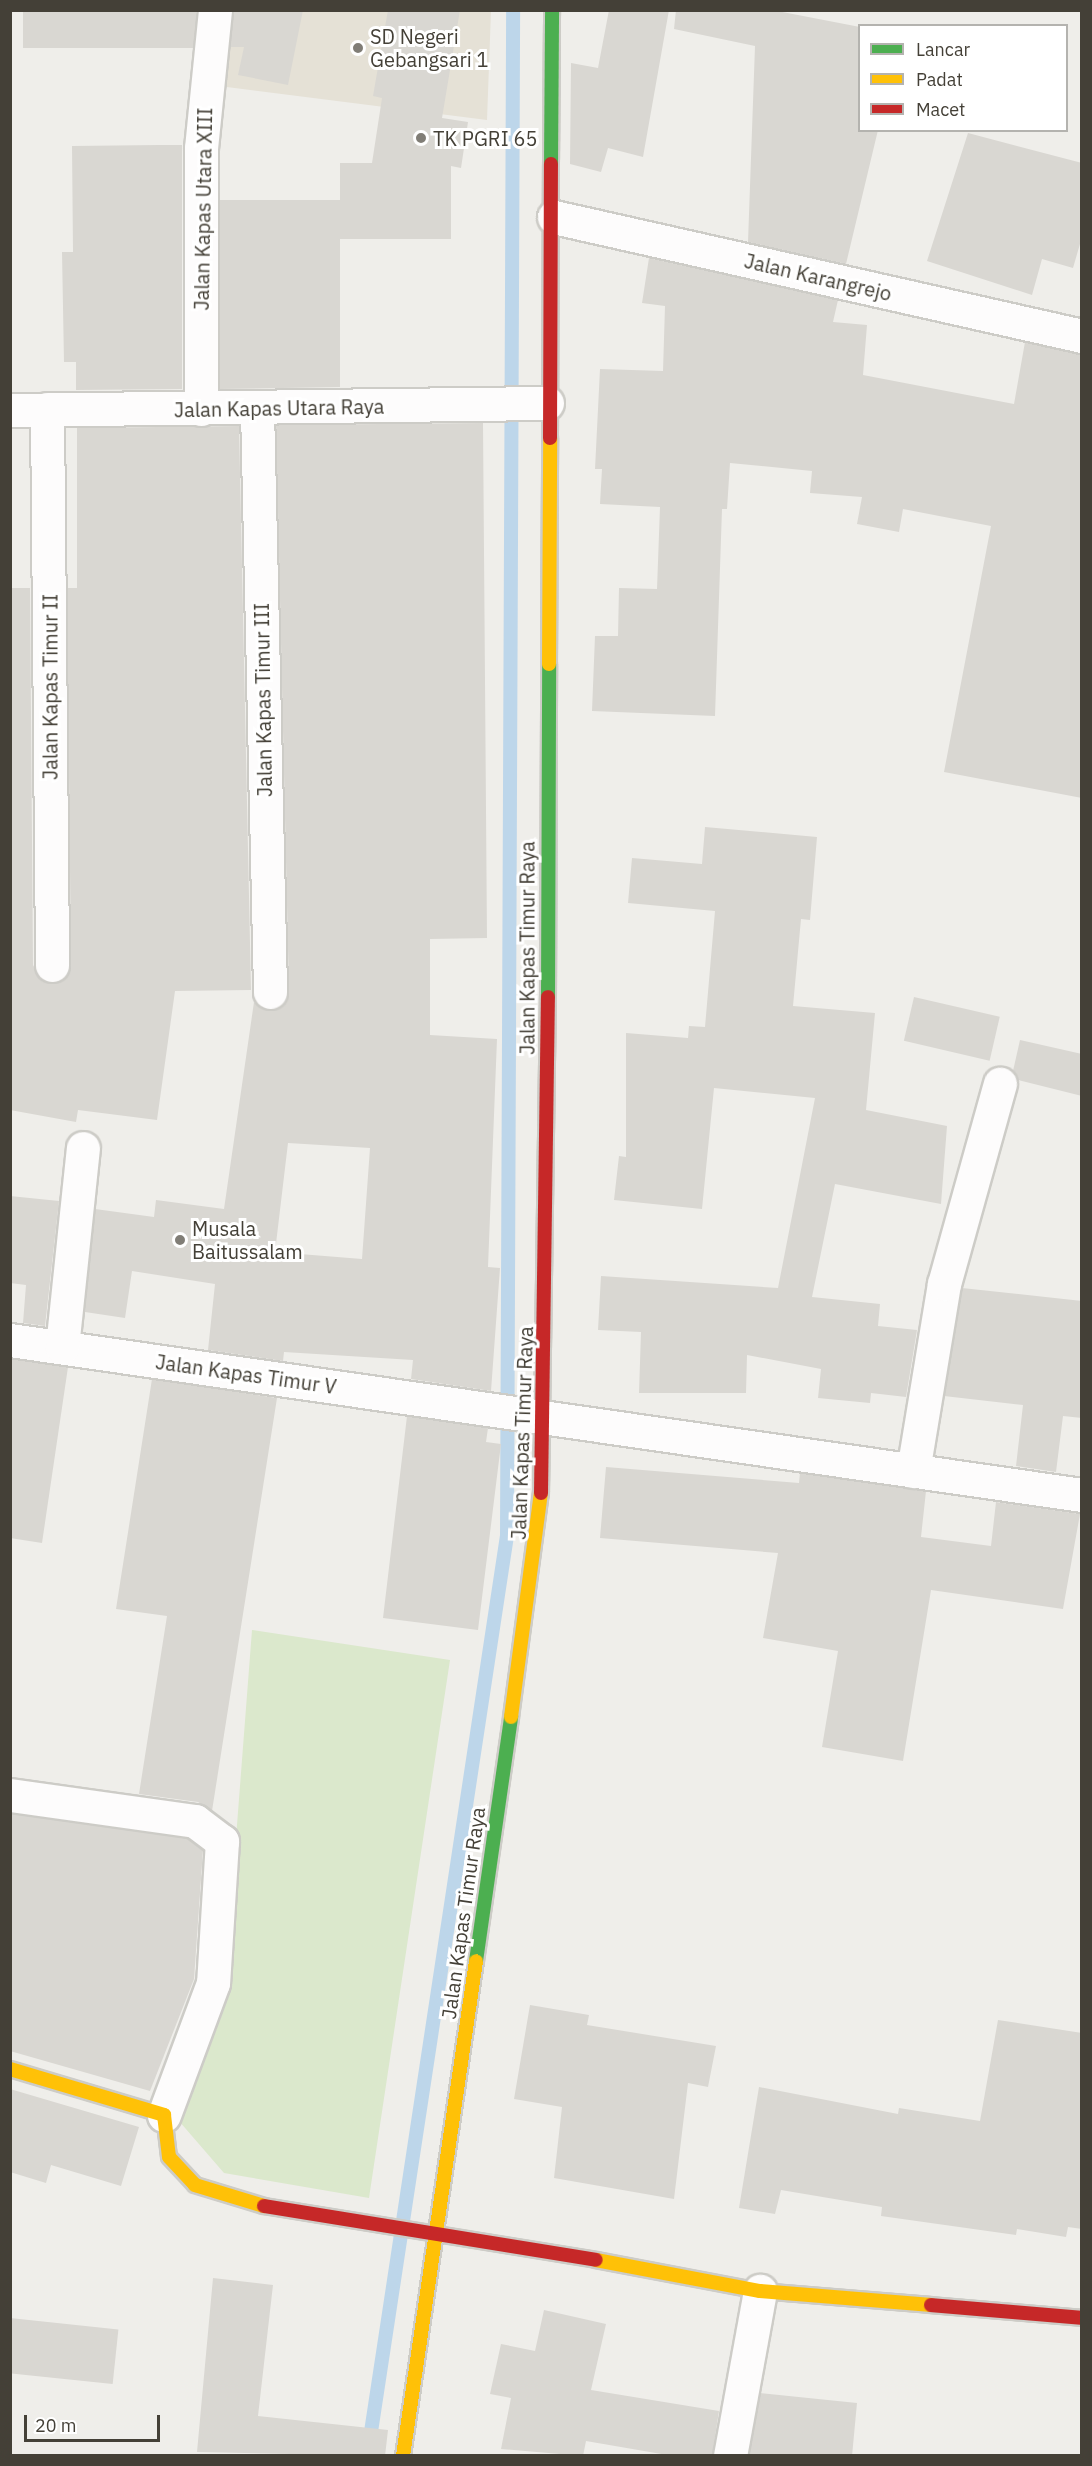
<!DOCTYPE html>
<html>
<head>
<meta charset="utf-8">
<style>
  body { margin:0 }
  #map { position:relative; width:1092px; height:2466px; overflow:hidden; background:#efeeea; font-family:"IBM Plex Sans",sans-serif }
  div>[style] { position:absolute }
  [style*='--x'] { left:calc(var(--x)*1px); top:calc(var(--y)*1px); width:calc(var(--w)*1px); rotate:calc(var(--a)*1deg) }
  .education>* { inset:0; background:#e5e1d6 }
  .green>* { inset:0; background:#dbe8cc }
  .stream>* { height:14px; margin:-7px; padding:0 7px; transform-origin:7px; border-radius:7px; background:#bdd6ea }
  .building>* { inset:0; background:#d9d7d2; transform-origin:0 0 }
  .roads { filter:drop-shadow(2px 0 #cdccc7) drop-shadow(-2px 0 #cdccc7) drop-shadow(0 2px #cdccc7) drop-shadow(0 -2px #cdccc7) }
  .street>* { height:33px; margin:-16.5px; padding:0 16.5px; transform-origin:16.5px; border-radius:16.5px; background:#fdfcfc }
  .fast>* { height:14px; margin:-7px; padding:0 7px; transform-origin:7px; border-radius:7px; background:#4caf50 }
  .slow>* { height:14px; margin:-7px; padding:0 7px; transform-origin:7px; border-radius:7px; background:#ffc107 }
  .jam>* { height:14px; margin:-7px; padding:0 7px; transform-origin:7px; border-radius:7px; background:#c62828 }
  .dots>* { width:16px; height:16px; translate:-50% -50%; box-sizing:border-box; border:3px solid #fff; border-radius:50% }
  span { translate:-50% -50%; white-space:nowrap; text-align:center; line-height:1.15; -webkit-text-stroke:6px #fff; paint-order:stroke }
  .poi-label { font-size:20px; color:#444037 }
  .left { translate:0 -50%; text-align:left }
  .street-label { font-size:20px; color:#444037 }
  .frame { position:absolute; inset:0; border:12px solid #444037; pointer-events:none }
  .legend { position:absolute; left:858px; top:24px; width:210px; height:108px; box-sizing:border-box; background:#fff; border:2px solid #b4b3af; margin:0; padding:8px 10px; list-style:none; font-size:18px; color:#444037 }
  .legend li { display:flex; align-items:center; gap:12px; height:30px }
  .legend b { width:30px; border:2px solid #b4b3af }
  .scale { position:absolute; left:24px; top:2415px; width:136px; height:27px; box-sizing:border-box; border:3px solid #444037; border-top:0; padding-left:8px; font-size:18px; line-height:21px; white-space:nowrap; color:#444037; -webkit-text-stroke:4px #fff; paint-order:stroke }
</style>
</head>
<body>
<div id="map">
  <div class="education">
    <i style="clip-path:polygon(233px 11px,491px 11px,487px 120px,219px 86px)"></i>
  </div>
  <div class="green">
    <i style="clip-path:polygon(252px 1630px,450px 1660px,369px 2198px,224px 2173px,179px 2121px,224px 1994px)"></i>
  </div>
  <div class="stream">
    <i style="--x:369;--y:2445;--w:919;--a:-81.37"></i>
    <i style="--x:507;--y:1536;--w:1526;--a:-89.77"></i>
  </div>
  <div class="building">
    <i style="left:23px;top:10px;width:173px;height:38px"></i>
    <i style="clip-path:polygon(234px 10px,303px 10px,288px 85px,238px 75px,244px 47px,230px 47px)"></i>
    <i style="clip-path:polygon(388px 10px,460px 10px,442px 118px,468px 122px,461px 168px,451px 166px,451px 239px,340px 239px,340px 387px,220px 389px,220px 200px,340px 200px,340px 163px,372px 163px,382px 98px,373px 96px)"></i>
    <i style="clip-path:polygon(609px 10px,669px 10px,643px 157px,608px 148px,601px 172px,570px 164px,571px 63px,598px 68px)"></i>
    <i style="clip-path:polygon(676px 10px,772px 10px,860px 27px,860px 130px,878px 130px,846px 264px,748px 242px,755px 46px,674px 29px)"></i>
    <i style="clip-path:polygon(968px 133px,1082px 163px,1082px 237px,1073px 268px,1042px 259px,1032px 295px,927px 261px)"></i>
    <i style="clip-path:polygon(159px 145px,182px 145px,182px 389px,76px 390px,76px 362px,64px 362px,62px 252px,73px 252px,72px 146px)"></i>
    <i style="clip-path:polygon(649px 258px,838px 300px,833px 322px,867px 325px,863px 375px,1014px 404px,1025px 342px,1082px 354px,1082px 798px,944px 772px,991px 526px,903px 509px,899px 532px,857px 524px,862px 497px,810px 493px,812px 471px,730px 463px,727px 509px,722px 509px,715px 716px,592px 711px,595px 636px,618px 636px,619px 588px,657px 589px,660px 507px,600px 504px,602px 469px,595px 469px,600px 369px,663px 371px,665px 306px,642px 303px)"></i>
    <i style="clip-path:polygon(evenodd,483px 423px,487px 938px,430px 939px,430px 1035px,497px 1039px,488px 1267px,500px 1268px,491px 1391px,411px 1379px,413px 1360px,284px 1352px,283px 1361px,208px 1350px,215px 1284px,132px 1271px,125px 1318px,85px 1312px,95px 1209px,154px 1217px,156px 1200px,224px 1209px,254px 1002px,270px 1011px,279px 1008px,289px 992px,276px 425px,483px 423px,288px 1143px,370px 1148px,362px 1259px,275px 1252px,288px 1143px)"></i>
    <i style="clip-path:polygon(239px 426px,251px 990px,175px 991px,157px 1120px,78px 1110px,76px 1122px,10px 1110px,10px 588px,30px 588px,33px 965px,42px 981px,53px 984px,68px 975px,71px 965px,67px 588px,77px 588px,77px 428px)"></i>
    <i style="clip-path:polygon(705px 827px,817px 837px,810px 920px,801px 919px,793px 1006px,875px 1013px,866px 1110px,947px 1126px,941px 1204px,835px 1184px,812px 1297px,880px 1304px,878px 1326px,917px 1330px,906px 1397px,871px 1393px,870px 1403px,818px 1398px,821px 1369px,747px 1355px,746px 1393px,639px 1393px,641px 1332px,598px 1330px,601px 1276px,778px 1288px,815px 1098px,714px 1088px,702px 1209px,614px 1200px,619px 1156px,626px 1157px,626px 1033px,688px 1038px,689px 1026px,705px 1027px,715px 911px,628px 903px,632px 858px,702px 864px)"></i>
    <i style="left:914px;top:997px;width:88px;height:45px;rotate:13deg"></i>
    <i style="clip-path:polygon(1020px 1040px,1082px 1054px,1082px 1096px,1018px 1080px,1013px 1071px)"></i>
    <i style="clip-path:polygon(10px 1196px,59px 1201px,45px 1326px,23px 1323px,26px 1285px,10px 1283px)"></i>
    <i style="clip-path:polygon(962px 1288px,1082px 1301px,1082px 1418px,1063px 1416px,1056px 1472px,1016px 1466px,1023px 1405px,944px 1396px)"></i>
    <i style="clip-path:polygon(10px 1359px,68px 1367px,42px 1543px,10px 1538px)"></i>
    <i style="clip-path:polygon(152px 1379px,277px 1398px,212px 1811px,198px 1802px,139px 1794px,167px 1616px,116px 1609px)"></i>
    <i style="clip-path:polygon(407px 1416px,488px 1428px,486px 1442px,501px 1444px,478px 1630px,383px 1618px)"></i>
    <i style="clip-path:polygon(606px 1467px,799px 1483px,800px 1473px,926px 1491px,921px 1537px,991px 1546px,996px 1502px,1080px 1514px,1063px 1609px,931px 1590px,903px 1761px,822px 1747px,838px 1651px,763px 1638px,778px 1553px,600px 1538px)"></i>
    <i style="clip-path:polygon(10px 1814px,188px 1839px,203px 1850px,194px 1979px,150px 2091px,10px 2051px)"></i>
    <i style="clip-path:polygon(530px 2005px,589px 2015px,587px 2025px,716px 2046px,708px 2087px,688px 2083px,674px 2199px,554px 2178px,562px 2107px,514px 2099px)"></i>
    <i style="clip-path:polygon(998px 2020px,1082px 2033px,1082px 2229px,1068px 2227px,1066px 2237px,1017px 2229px,1016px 2235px,881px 2216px,882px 2207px,781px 2190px,775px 2214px,739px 2208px,759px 2087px,898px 2114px,899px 2108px,980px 2121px)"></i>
    <i style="clip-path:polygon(10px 2089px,139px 2127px,121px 2186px,51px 2165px,46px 2183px,10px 2172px)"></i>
    <i style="clip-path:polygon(213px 2278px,273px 2285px,258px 2416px,388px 2430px,385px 2456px,197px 2452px)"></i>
    <i style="clip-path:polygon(544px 2310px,606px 2324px,591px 2390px,719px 2411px,712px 2456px,673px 2456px,586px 2441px,583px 2456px,501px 2449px,511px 2398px,490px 2394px,501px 2344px,535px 2351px)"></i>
    <i style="left:10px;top:2318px;width:109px;height:55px;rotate:6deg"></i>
    <i style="clip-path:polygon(760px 2393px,857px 2403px,852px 2456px,749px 2456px)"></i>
  </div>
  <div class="roads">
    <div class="street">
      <i style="--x:554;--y:217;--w:541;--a:12.7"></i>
      <i style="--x:257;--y:408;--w:584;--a:88.72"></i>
      <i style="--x:47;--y:409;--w:556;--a:89.48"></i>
      <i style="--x:201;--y:409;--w:261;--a:-90"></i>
      <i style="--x:201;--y:148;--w:139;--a:-84.2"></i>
      <i style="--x:10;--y:410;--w:537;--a:-0.75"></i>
      <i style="--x:10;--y:1340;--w:1083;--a:8.23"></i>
      <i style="--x:62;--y:1347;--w:200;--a:-84"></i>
      <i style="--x:913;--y:1471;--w:190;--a:-80.6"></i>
      <i style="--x:944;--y:1284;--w:208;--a:-74.4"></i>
      <i style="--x:10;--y:1795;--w:187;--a:8"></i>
      <i style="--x:195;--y:1821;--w:34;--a:37"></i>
      <i style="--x:222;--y:1841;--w:142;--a:93.6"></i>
      <i style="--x:213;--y:1983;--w:141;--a:110.4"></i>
      <i style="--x:730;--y:2456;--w:168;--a:-79.7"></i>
    </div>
    <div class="fast">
      <i style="--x:551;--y:164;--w:154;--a:-89.6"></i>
      <i style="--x:548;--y:997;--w:333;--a:-89.8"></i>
      <i style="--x:476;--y:1961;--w:246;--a:-81.8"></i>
    </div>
    <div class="slow">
      <i style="--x:549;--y:664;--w:226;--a:-89.7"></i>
      <i style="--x:511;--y:1717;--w:226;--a:-82.4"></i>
      <i style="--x:10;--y:2069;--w:161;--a:16.6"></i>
      <i style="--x:164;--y:2115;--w:42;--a:83.2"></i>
      <i style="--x:169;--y:2157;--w:38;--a:47"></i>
      <i style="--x:195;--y:2185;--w:72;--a:16.9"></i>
      <i style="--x:596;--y:2260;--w:167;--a:10.7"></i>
      <i style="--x:760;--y:2291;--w:172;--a:4.7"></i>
      <i style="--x:403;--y:2456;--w:500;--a:-81.61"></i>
    </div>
    <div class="jam">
      <i style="--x:550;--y:438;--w:274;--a:-89.8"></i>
      <i style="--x:541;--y:1493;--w:496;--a:-89.2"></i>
      <i style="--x:264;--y:2206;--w:336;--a:9.2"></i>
      <i style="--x:931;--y:2305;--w:152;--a:4.9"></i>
    </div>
  </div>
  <div class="dots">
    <i style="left:358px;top:48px;background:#807d76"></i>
    <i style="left:421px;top:138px;background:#807d76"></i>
    <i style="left:180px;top:1240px;background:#807d76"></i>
  </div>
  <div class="poi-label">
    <span class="left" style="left:370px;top:48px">SD Negeri<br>Gebangsari 1</span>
    <span class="left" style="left:433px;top:138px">TK PGRI 65</span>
    <span class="left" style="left:192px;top:1240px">Musala<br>Baitussalam</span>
  </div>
  <div class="street-label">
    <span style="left:203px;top:209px;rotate:-89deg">Jalan Kapas Utara XIII</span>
    <span style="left:818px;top:277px;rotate:13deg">Jalan Karangrejo</span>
    <span style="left:279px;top:408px;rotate:-1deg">Jalan Kapas Utara Raya</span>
    <span style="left:50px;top:687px;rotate:-90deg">Jalan Kapas Timur II</span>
    <span style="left:263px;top:700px;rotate:-91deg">Jalan Kapas Timur III</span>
    <span style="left:527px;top:948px;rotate:-90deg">Jalan Kapas Timur Raya</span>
    <span style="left:246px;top:1374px;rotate:8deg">Jalan Kapas Timur V</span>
    <span style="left:522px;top:1433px;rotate:-88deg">Jalan Kapas Timur Raya</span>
    <span style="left:463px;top:1913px;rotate:-82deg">Jalan Kapas Timur Raya</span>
  </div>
  <div class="frame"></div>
  <ul class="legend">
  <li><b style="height:8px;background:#4caf50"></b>Lancar</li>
  <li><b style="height:8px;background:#ffc107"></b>Padat</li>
  <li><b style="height:8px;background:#c62828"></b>Macet</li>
  </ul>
  <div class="scale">20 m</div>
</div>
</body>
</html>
